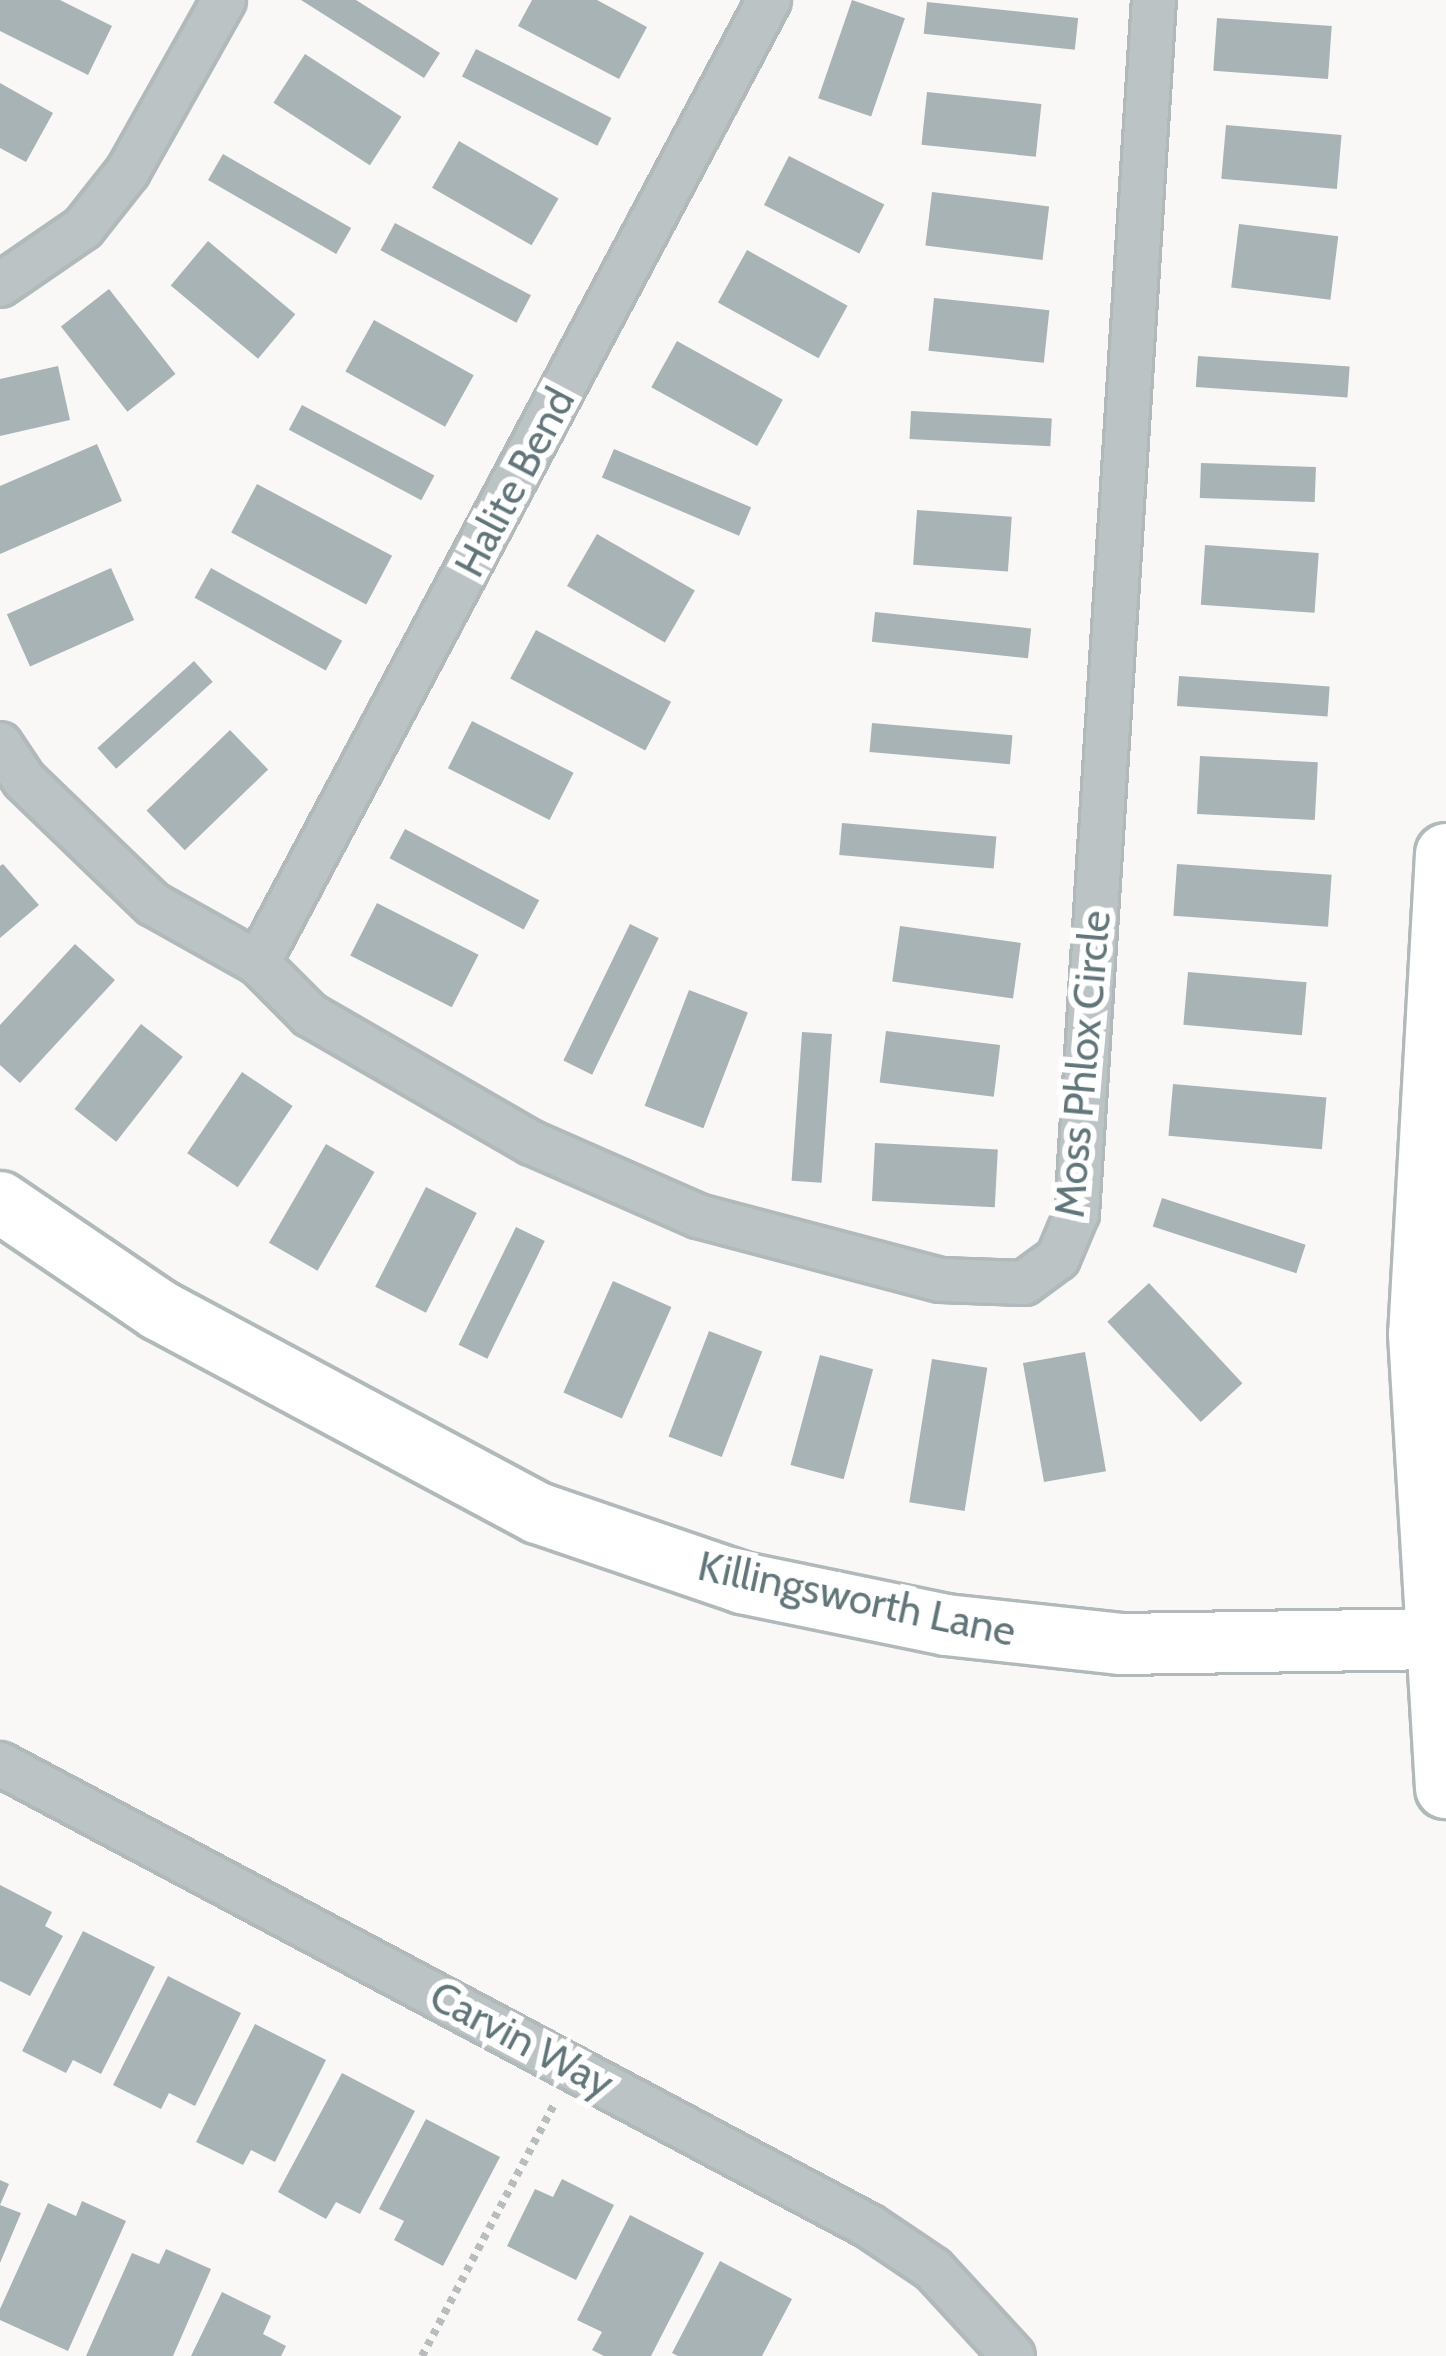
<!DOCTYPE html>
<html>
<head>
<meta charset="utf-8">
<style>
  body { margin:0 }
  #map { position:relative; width:1446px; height:2356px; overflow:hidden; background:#f9f8f7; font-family:Cabin,sans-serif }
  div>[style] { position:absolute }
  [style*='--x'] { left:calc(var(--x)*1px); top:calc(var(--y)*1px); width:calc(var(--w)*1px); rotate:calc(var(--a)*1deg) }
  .building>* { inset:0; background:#a8b3b6; transform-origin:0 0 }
  .path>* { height:8px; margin-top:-4px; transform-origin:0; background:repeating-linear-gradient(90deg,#b7bcbd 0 6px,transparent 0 12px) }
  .roads { filter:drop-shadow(3px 0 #b1b9bb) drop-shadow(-3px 0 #b1b9bb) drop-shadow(0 3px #b1b9bb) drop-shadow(0 -3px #b1b9bb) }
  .street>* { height:42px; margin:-21px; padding:0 21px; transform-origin:21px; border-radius:21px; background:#bcc3c5 }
  .secondary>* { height:60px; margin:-30px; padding:0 30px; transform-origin:30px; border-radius:30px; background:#fff }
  span { translate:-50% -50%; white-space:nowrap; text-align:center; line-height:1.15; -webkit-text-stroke:12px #fff; paint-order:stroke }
  .street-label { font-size:42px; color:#61767a }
</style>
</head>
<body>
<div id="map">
  <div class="building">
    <i style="clip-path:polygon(0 0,60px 0,112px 26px,88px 75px,0 31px)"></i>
    <i style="clip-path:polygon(301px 0,356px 0,440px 53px,424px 78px)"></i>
    <i style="clip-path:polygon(532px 0,597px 0,647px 27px,619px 79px,518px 26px)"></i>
    <i style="left:852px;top:0;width:56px;height:104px;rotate:19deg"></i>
    <i style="left:927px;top:2px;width:152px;height:32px;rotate:6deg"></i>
    <i style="left:1217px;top:18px;width:115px;height:53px;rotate:4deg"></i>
    <i style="left:476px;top:49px;width:152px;height:31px;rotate:27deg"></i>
    <i style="left:305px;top:54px;width:115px;height:58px;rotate:33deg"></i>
    <i style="clip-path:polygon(0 83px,53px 113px,26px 162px,0 148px)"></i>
    <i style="left:927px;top:92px;width:115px;height:53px;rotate:6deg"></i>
    <i style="left:1226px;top:125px;width:116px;height:54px;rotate:5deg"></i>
    <i style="left:459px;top:141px;width:115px;height:54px;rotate:30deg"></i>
    <i style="left:223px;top:154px;width:148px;height:30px;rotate:30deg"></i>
    <i style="left:789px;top:156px;width:107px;height:55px;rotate:27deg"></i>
    <i style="left:932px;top:192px;width:118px;height:54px;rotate:7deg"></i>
    <i style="left:395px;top:223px;width:154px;height:31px;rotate:28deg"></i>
    <i style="left:1239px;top:224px;width:100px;height:64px;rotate:7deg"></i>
    <i style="left:208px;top:241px;width:114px;height:58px;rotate:40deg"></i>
    <i style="left:747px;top:250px;width:115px;height:60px;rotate:29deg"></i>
    <i style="left:109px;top:289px;width:108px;height:61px;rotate:52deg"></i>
    <i style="left:934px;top:298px;width:116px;height:53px;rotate:6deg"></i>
    <i style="left:374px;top:320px;width:114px;height:59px;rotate:29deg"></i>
    <i style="left:677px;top:341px;width:121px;height:53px;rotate:29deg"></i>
    <i style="left:1198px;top:356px;width:152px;height:31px;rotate:4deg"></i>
    <i style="clip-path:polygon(58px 366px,70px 420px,0 436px,0 379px)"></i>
    <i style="left:302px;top:405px;width:150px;height:28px;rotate:28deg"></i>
    <i style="left:911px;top:411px;width:141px;height:28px;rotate:3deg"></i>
    <i style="clip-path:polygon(97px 444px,122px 501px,0 554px,0 486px)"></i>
    <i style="left:614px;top:449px;width:149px;height:31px;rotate:23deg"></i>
    <i style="left:1201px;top:463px;width:115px;height:35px;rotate:2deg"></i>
    <i style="left:257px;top:484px;width:153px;height:55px;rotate:28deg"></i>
    <i style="left:917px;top:510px;width:95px;height:55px;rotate:4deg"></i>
    <i style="left:597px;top:534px;width:113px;height:60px;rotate:30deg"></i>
    <i style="left:1205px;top:545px;width:114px;height:60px;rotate:4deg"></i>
    <i style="left:111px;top:568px;width:57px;height:114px;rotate:66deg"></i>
    <i style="left:211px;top:568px;width:150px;height:34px;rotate:29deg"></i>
    <i style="left:875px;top:612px;width:157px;height:30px;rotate:6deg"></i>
    <i style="left:536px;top:630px;width:153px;height:55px;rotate:28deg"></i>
    <i style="left:194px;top:661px;width:28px;height:130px;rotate:48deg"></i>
    <i style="left:1179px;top:676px;width:151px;height:30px;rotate:4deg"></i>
    <i style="left:472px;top:721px;width:114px;height:53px;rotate:27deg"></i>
    <i style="left:872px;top:723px;width:141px;height:29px;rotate:5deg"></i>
    <i style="left:230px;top:730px;width:55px;height:116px;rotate:46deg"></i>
    <i style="left:1200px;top:756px;width:118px;height:58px;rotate:3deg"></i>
    <i style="left:842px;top:823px;width:155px;height:32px;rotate:5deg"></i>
    <i style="left:405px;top:829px;width:152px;height:33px;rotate:28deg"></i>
    <i style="clip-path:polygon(3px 864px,39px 905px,0 938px,0 866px)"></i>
    <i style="left:1177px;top:864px;width:155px;height:52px;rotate:4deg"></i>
    <i style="left:377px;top:903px;width:114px;height:59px;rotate:27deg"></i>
    <i style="left:630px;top:924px;width:32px;height:152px;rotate:26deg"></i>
    <i style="left:900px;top:926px;width:122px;height:56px;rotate:8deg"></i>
    <i style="clip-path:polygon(75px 944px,115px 980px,20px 1083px,0 1065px,0 1025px)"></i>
    <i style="left:1188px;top:972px;width:119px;height:53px;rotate:5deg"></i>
    <i style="left:689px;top:990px;width:63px;height:124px;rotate:21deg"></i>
    <i style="left:141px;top:1024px;width:53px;height:108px;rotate:38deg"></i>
    <i style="left:886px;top:1031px;width:115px;height:52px;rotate:7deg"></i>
    <i style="left:802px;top:1032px;width:30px;height:149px;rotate:4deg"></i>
    <i style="left:242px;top:1072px;width:61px;height:98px;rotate:34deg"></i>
    <i style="left:1173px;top:1084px;width:154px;height:52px;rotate:5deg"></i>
    <i style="left:875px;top:1143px;width:123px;height:58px;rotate:3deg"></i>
    <i style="left:326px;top:1144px;width:56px;height:114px;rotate:30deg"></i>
    <i style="left:426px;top:1187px;width:57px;height:112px;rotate:27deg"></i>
    <i style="left:1162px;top:1198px;width:151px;height:30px;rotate:18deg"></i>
    <i style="left:516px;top:1227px;width:32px;height:131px;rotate:26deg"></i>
    <i style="left:613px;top:1281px;width:64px;height:122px;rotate:24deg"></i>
    <i style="left:1149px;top:1283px;width:137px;height:57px;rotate:47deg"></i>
    <i style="left:709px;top:1331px;width:57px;height:113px;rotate:21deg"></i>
    <i style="left:1085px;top:1352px;width:121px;height:63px;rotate:80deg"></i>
    <i style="left:820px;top:1355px;width:55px;height:114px;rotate:15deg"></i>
    <i style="left:932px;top:1359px;width:56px;height:145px;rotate:9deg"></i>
    <i style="clip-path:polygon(0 1885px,52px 1912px,45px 1926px,63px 1936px,30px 1996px,0 1981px)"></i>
    <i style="clip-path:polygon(83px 1931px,155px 1967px,101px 2074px,73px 2060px,66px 2073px,22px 2051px)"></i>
    <i style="clip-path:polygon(168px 1976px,241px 2013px,195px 2106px,169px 2093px,161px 2109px,113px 2085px)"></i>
    <i style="clip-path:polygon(255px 2024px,326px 2060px,275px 2162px,251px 2150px,243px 2165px,196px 2142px)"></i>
    <i style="clip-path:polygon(342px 2073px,415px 2111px,360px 2214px,336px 2202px,326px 2219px,278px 2192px)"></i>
    <i style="clip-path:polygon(426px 2119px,500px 2157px,443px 2266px,394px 2240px,404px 2221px,379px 2209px)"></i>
    <i style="clip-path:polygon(562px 2179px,614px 2205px,576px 2280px,507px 2246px,535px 2189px,553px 2197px)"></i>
    <i style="clip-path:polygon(0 2180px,9px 2184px,0 2205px,21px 2213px,0 2263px)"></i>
    <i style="clip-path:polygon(82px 2201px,126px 2221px,68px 2351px,0 2320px,0 2309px,48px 2203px,76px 2216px)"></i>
    <i style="clip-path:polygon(630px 2215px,704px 2253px,651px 2356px,604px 2356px,592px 2350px,602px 2332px,577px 2320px)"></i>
    <i style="clip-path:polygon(166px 2249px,211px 2269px,173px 2356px,86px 2356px,132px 2253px,159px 2264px)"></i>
    <i style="clip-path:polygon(720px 2261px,792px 2299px,762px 2356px,678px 2356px,672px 2353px)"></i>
    <i style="clip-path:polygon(222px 2292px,271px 2316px,263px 2334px,286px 2346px,281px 2356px,191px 2356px)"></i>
  </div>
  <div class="path">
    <i style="--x:422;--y:2356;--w:284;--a:-62.3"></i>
  </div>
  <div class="roads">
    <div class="street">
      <i style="--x:0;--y:285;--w:101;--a:-34.5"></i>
      <i style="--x:83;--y:228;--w:73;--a:-51.7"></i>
      <i style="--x:128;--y:171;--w:196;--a:-60.7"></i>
      <i style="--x:0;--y:744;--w:43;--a:56.3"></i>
      <i style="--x:24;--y:780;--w:179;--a:43.9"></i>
      <i style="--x:153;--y:904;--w:120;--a:29.3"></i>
      <i style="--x:258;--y:963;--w:74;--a:45"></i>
      <i style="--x:310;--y:1015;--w:256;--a:30"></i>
      <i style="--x:532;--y:1143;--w:181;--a:23.7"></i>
      <i style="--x:698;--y:1216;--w:251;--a:14.8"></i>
      <i style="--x:941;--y:1280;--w:83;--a:2.1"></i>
      <i style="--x:1024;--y:1283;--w:42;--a:-36.3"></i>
      <i style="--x:1058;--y:1258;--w:49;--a:-67.1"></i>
      <i style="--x:1077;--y:1213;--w:1215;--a:-86.37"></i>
      <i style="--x:258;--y:963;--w:1090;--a:-62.05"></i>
      <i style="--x:0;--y:1764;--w:984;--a:28"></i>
      <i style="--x:869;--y:2226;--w:77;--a:33.9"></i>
      <i style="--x:933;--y:2269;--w:118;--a:47.4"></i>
    </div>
    <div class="secondary">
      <i style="--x:1446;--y:854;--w:481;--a:93.2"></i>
      <i style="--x:1419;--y:1334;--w:455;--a:86.6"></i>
      <i style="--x:0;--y:1202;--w:192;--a:34.2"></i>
      <i style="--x:159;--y:1310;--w:430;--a:28.2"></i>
      <i style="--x:538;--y:1513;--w:216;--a:18.9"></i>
      <i style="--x:742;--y:1583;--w:208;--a:11.6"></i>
      <i style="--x:946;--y:1625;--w:175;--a:6.2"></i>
      <i style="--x:1120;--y:1644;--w:326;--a:-0.9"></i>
    </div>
  </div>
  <div class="street-label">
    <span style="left:514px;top:482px;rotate:-62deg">Halite Bend</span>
    <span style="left:1082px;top:1064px;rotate:-85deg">Moss Phlox Circle</span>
    <span style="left:857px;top:1598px;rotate:12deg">Killingsworth Lane</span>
    <span style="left:522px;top:2039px;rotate:28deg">Carvin Way</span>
  </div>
</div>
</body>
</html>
